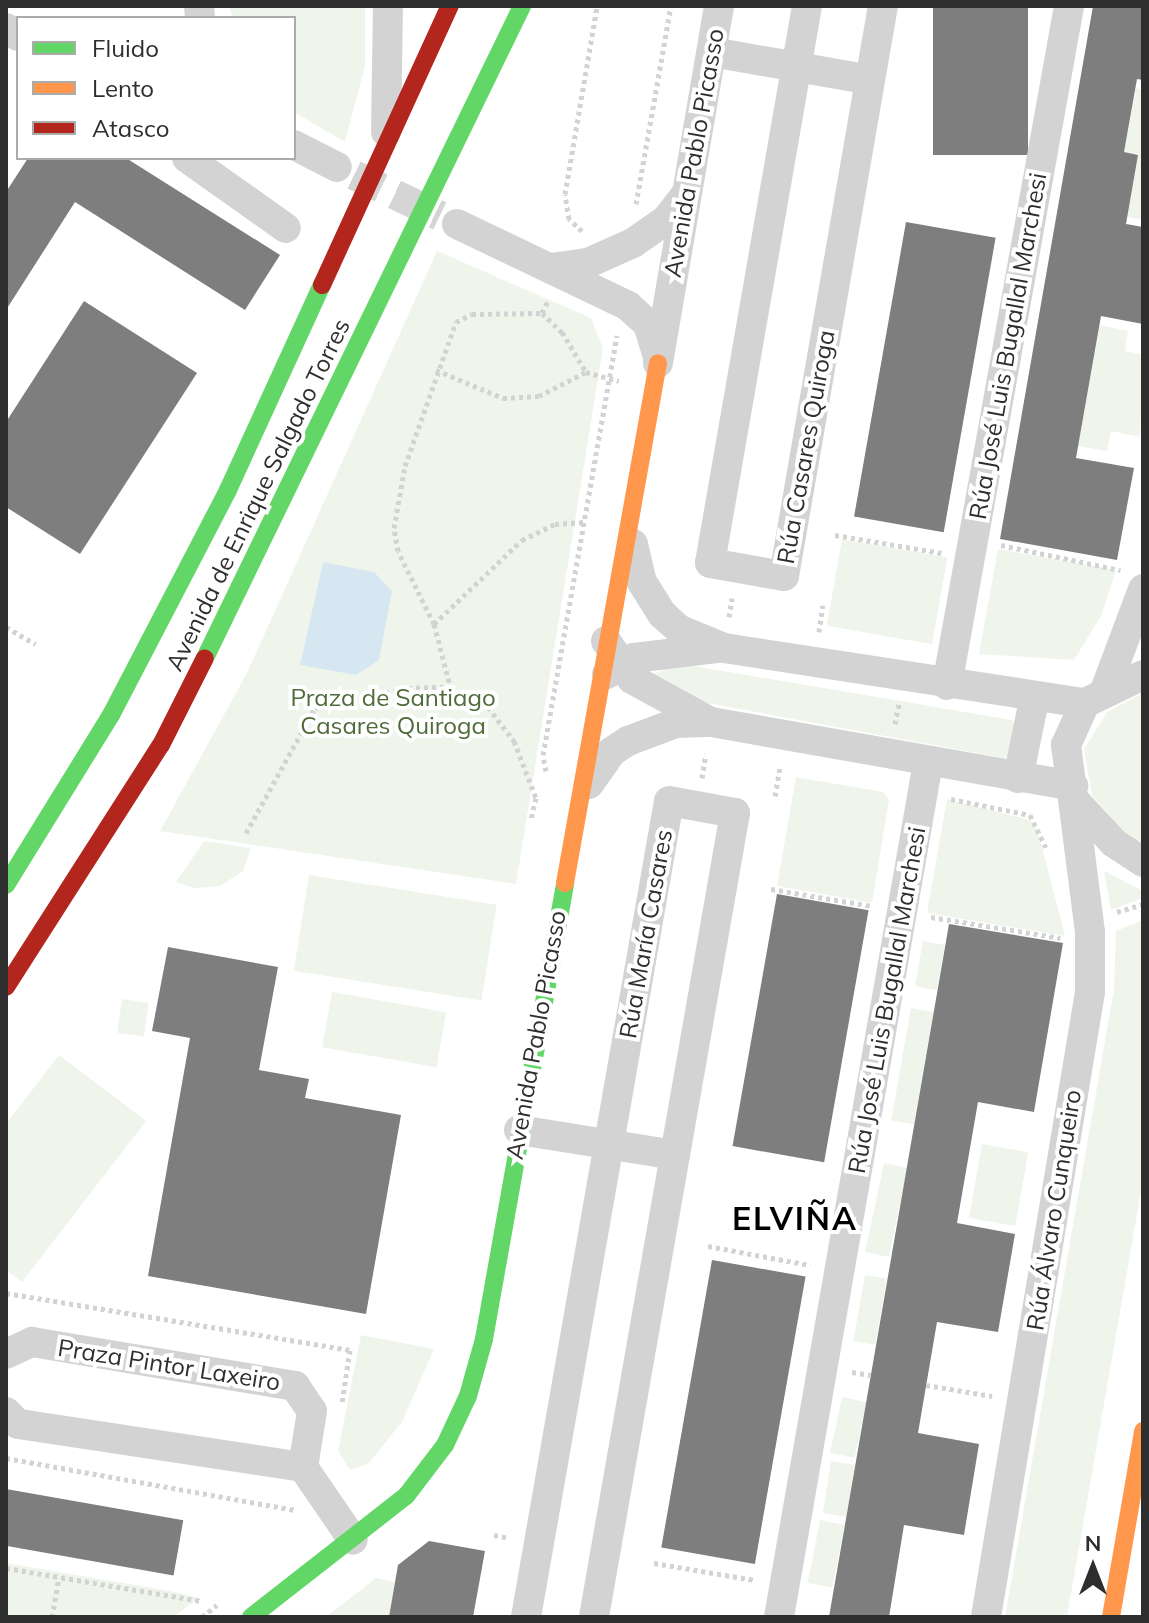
<!DOCTYPE html>
<html>
<head>
<meta charset="utf-8">
<style>
  body { margin:0 }
  #map { position:relative; width:1149px; height:1623px; overflow:hidden; background:#fff; font-family:Mulish,sans-serif }
  div>[style] { position:absolute }
  [style*='--x'] { left:calc(var(--x)*1px); top:calc(var(--y)*1px); width:calc(var(--w)*1px); rotate:calc(var(--a)*1deg) }
  .green>* { inset:0; background:#f0f5eb; transform-origin:0 0 }
  .water>* { inset:0; background:#d7e7f2 }
  .building>* { inset:0; background:#7e7e7e; transform-origin:0 0 }
  .street-tunnel>* { height:30px; margin-top:-15px; transform-origin:0; background:repeating-linear-gradient(90deg,#d5d5d5 0 30px,transparent 0 45px) }
  .path>* { height:5px; margin-top:-2.5px; transform-origin:0; background:repeating-linear-gradient(90deg,#d3d3d3 0 4px,transparent 0 8px) }
  .street>* { height:30px; margin:-15px; padding:0 15px; transform-origin:15px; border-radius:15px; background:#d3d3d3 }
  .fast>* { height:18px; margin:-9px; padding:0 9px; transform-origin:9px; border-radius:9px; background:#63d668 }
  .slow>* { height:18px; margin:-9px; padding:0 9px; transform-origin:9px; border-radius:9px; background:#ff974d }
  .jam>* { height:18px; margin:-9px; padding:0 9px; transform-origin:9px; border-radius:9px; background:#b3261e }
  span { translate:-50% -50%; white-space:nowrap; text-align:center; line-height:1.15; -webkit-text-stroke:8px #fff; paint-order:stroke }
  .street-label { font-size:24px; color:#2e2e2e }
  .park-label { font-size:24px; color:#506b3a }
  .district-label { font-size:32px; color:#000; font-weight:700; letter-spacing:2px }
  .frame { position:absolute; inset:0; border:8px solid #2e2e2e; pointer-events:none }
  .legend { position:absolute; left:16px; top:16px; width:280px; height:144px; box-sizing:border-box; background:#fff; border:2px solid #ababab; margin:0; padding:10px 14px; list-style:none; font-size:24px; color:#2e2e2e }
  .legend li { display:flex; align-items:center; gap:16px; height:40px }
  .legend b { width:40px; border:2px solid #ababab }
  .north { position:absolute; left:1053px; top:1527px; width:80px; height:80px; -webkit-text-stroke:6px #fff; paint-order:stroke; rotate:0deg; font-size:22px; font-weight:700; line-height:32px; text-align:center; color:#2e2e2e }
  .north::after { content:''; display:block; margin:auto; width:28px; height:36px; background:#2e2e2e; clip-path:polygon(50% 0,100% 100%,50% 72%,0 100%) }
</style>
</head>
<body>
<div id="map">
  <div class="green">
    <i style="clip-path:polygon(229px 6px,365px 6px,365px 66px,345px 142px,294px 112px,294px 18px,233px 18px)"></i>
    <i style="clip-path:polygon(1136px 88px,1143px 90px,1143px 220px,1127px 217px,1138px 155px,1124px 152px)"></i>
    <i style="clip-path:polygon(437px 251px,591px 318px,603px 348px,516px 884px,160px 831px,247px 673px)"></i>
    <i style="clip-path:polygon(1100px 325px,1128px 331px,1125px 351px,1143px 355px,1140px 437px,1111px 431px,1107px 451px,1078px 446px)"></i>
    <i style="left:842px;top:539px;width:107px;height:88px;rotate:10deg"></i>
    <i style="clip-path:polygon(998px 549px,1116px 570px,1101px 616px,1074px 660px,979px 654px)"></i>
    <i style="clip-path:polygon(682px 664px,1012px 720px,1021px 732px,1016px 751px,1004px 758px,702px 702px,650px 675px)"></i>
    <i style="clip-path:polygon(1143px 693px,1143px 843px,1120px 829px,1092px 795px,1084px 749px,1107px 712px)"></i>
    <i style="clip-path:polygon(796px 777px,884px 792px,889px 800px,872px 903px,777px 886px)"></i>
    <i style="clip-path:polygon(947px 799px,1030px 820px,1037px 828px,1065px 936px,927px 913px)"></i>
    <i style="clip-path:polygon(204px 841px,251px 848px,243px 871px,220px 886px,194px 888px,176px 882px)"></i>
    <i style="clip-path:polygon(1104px 871px,1143px 891px,1143px 898px,1111px 910px)"></i>
    <i style="left:309px;top:875px;width:190px;height:97px;rotate:9deg"></i>
    <i style="clip-path:polygon(1143px 920px,1143px 1180px,1067px 1617px,1005px 1617px,1114px 989px,1116px 931px)"></i>
    <i style="left:923px;top:941px;width:22px;height:46px;rotate:10deg"></i>
    <i style="left:332px;top:992px;width:116px;height:56px;rotate:10deg"></i>
    <i style="left:122px;top:999px;width:27px;height:34px;rotate:8deg"></i>
    <i style="left:911px;top:1008px;width:23px;height:114px;rotate:10deg"></i>
    <i style="clip-path:polygon(59px 1055px,146px 1121px,22px 1282px,6px 1270px,6px 1124px)"></i>
    <i style="left:982px;top:1144px;width:47px;height:75px;rotate:10deg"></i>
    <i style="left:884px;top:1163px;width:24px;height:91px;rotate:12deg"></i>
    <i style="left:865px;top:1275px;width:22px;height:67px;rotate:10deg"></i>
    <i style="clip-path:polygon(361px 1335px,434px 1349px,402px 1422px,368px 1464px,350px 1470px,338px 1451px)"></i>
    <i style="left:842px;top:1397px;width:25px;height:57px;rotate:12deg"></i>
    <i style="left:831px;top:1461px;width:24px;height:53px;rotate:9deg"></i>
    <i style="left:820px;top:1520px;width:25px;height:64px;rotate:11deg"></i>
    <i style="clip-path:polygon(6px 1563px,170px 1591px,199px 1598px,173px 1617px,6px 1617px)"></i>
    <i style="clip-path:polygon(376px 1578px,395px 1582px,389px 1617px,326px 1617px)"></i>
  </div>
  <div class="water">
    <i style="clip-path:polygon(323px 562px,374px 572px,392px 591px,379px 660px,356px 675px,300px 665px)"></i>
  </div>
  <div class="building">
    <i style="left:933px;top:6px;width:95px;height:149px"></i>
    <i style="clip-path:polygon(1093px 6px,1143px 6px,1143px 80px,1137px 79px,1124px 152px,1138px 155px,1126px 224px,1143px 227px,1143px 324px,1101px 316px,1076px 458px,1134px 468px,1117px 560px,1000px 539px)"></i>
    <i style="clip-path:polygon(28px 158px,126px 158px,280px 255px,245px 310px,75px 202px,6px 310px,6px 192px)"></i>
    <i style="left:906px;top:222px;width:91px;height:299px;rotate:10deg"></i>
    <i style="clip-path:polygon(84px 301px,197px 373px,80px 554px,6px 507px,6px 422px)"></i>
    <i style="left:777px;top:894px;width:93px;height:256px;rotate:10deg"></i>
    <i style="clip-path:polygon(949px 924px,1063px 943px,1034px 1112px,978px 1102px,957px 1223px,1015px 1234px,998px 1332px,937px 1322px,918px 1433px,979px 1444px,964px 1535px,904px 1525px,889px 1617px,829px 1617px)"></i>
    <i style="clip-path:polygon(168px 947px,278px 967px,259px 1070px,309px 1079px,305px 1098px,401px 1115px,366px 1314px,148px 1276px,190px 1038px,152px 1031px)"></i>
    <i style="left:712px;top:1260px;width:95px;height:292px;rotate:10deg"></i>
    <i style="left:6px;top:1489px;width:180px;height:56px;rotate:10deg"></i>
    <i style="clip-path:polygon(429px 1541px,485px 1551px,473px 1617px,389px 1617px,398px 1565px)"></i>
  </div>
  <div class="street-tunnel">
    <i style="--x:354;--y:175;--w:95;--a:25.5"></i>
  </div>
  <div class="path">
    <i style="--x:636;--y:204;--w:201;--a:-80"></i>
    <i style="--x:582;--y:231;--w:18;--a:-137"></i>
    <i style="--x:569;--y:219;--w:25;--a:-99"></i>
    <i style="--x:565;--y:194;--w:191;--a:-80.3"></i>
    <i style="--x:542;--y:313;--w:28;--a:44"></i>
    <i style="--x:562;--y:332;--w:47;--a:59"></i>
    <i style="--x:436;--y:370;--w:73;--a:22.7"></i>
    <i style="--x:503;--y:398;--w:36;--a:-3"></i>
    <i style="--x:539;--y:396;--w:53;--a:-27.1"></i>
    <i style="--x:586;--y:372;--w:34;--a:15"></i>
    <i style="--x:835;--y:535;--w:108;--a:9.6"></i>
    <i style="--x:1001;--y:545;--w:122;--a:11.9"></i>
    <i style="--x:729;--y:617;--w:19;--a:-81"></i>
    <i style="--x:434;--y:624;--w:122;--a:-43.7"></i>
    <i style="--x:522;--y:540;--w:37;--a:-26"></i>
    <i style="--x:555;--y:524;--w:29;--a:-4"></i>
    <i style="--x:6;--y:627;--w:34;--a:30"></i>
    <i style="--x:819;--y:632;--w:27;--a:-82"></i>
    <i style="--x:451;--y:690;--w:68;--a:-104.4"></i>
    <i style="--x:434;--y:624;--w:81;--a:-116.3"></i>
    <i style="--x:398;--y:551;--w:23;--a:-100"></i>
    <i style="--x:394;--y:528;--w:63;--a:-79.9"></i>
    <i style="--x:405;--y:466;--w:153;--a:-70.5"></i>
    <i style="--x:456;--y:322;--w:18;--a:-27"></i>
    <i style="--x:472;--y:314;--w:70;--a:-0.8"></i>
    <i style="--x:542;--y:313;--w:13;--a:-63"></i>
    <i style="--x:895;--y:724;--w:21;--a:-79"></i>
    <i style="--x:546;--y:771;--w:16;--a:-101"></i>
    <i style="--x:543;--y:755;--w:426;--a:-80"></i>
    <i style="--x:702;--y:778;--w:24;--a:-81"></i>
    <i style="--x:775;--y:796;--w:28;--a:-80"></i>
    <i style="--x:951;--y:799;--w:81;--a:11.4"></i>
    <i style="--x:1030;--y:815;--w:37;--a:64"></i>
    <i style="--x:246;--y:833;--w:143;--a:-61.1"></i>
    <i style="--x:315;--y:708;--w:95;--a:-12.1"></i>
    <i style="--x:408;--y:688;--w:36;--a:-2"></i>
    <i style="--x:444;--y:687;--w:48;--a:24.4"></i>
    <i style="--x:488;--y:707;--w:43;--a:52.6"></i>
    <i style="--x:514;--y:741;--w:61;--a:68.9"></i>
    <i style="--x:536;--y:798;--w:22;--a:103"></i>
    <i style="--x:771;--y:889;--w:102;--a:9.6"></i>
    <i style="--x:1117;--y:912;--w:27;--a:-17"></i>
    <i style="--x:931;--y:917;--w:131;--a:9.2"></i>
    <i style="--x:708;--y:1246;--w:104;--a:10.6"></i>
    <i style="--x:6;--y:1293;--w:349;--a:9.4"></i>
    <i style="--x:350;--y:1350;--w:54;--a:98.6"></i>
    <i style="--x:852;--y:1372;--w:19;--a:9"></i>
    <i style="--x:926;--y:1385;--w:67;--a:9.5"></i>
    <i style="--x:6;--y:1458;--w:295;--a:10.2"></i>
    <i style="--x:494;--y:1535;--w:15;--a:11"></i>
    <i style="--x:654;--y:1563;--w:102;--a:9.6"></i>
    <i style="--x:6;--y:1568;--w:198;--a:9.6"></i>
    <i style="--x:52;--y:1617;--w:40;--a:-80"></i>
    <i style="--x:202;--y:1617;--w:19;--a:-39"></i>
  </div>
  <div class="street">
    <i style="--x:199;--y:6;--w:12;--a:85"></i>
    <i style="--x:807;--y:6;--w:565;--a:99.88"></i>
    <i style="--x:710;--y:563;--w:75;--a:10"></i>
    <i style="--x:784;--y:576;--w:579;--a:-80.15"></i>
    <i style="--x:6;--y:28;--w:14;--a:34"></i>
    <i style="--x:712;--y:52;--w:160;--a:10"></i>
    <i style="--x:386;--y:132;--w:126;--a:-89.1"></i>
    <i style="--x:294;--y:145;--w:48;--a:27.1"></i>
    <i style="--x:187;--y:158;--w:121;--a:35.3"></i>
    <i style="--x:457;--y:224;--w:190;--a:25.6"></i>
    <i style="--x:628;--y:306;--w:27;--a:42"></i>
    <i style="--x:648;--y:324;--w:34;--a:73"></i>
    <i style="--x:551;--y:268;--w:37;--a:-8"></i>
    <i style="--x:588;--y:263;--w:49;--a:-24"></i>
    <i style="--x:633;--y:243;--w:40;--a:-34.9"></i>
    <i style="--x:666;--y:220;--w:31;--a:-52"></i>
    <i style="--x:658;--y:363;--w:362;--a:-80.3"></i>
    <i style="--x:633;--y:544;--w:39;--a:77"></i>
    <i style="--x:642;--y:582;--w:38;--a:58"></i>
    <i style="--x:662;--y:614;--w:24;--a:42"></i>
    <i style="--x:680;--y:630;--w:48;--a:22.2"></i>
    <i style="--x:724;--y:648;--w:365;--a:8.7"></i>
    <i style="--x:606;--y:641;--w:46;--a:55.6"></i>
    <i style="--x:632;--y:679;--w:83;--a:28.7"></i>
    <i style="--x:607;--y:674;--w:31;--a:-31"></i>
    <i style="--x:634;--y:658;--w:85;--a:-6.8"></i>
    <i style="--x:947;--y:685;--w:690;--a:-79.81"></i>
    <i style="--x:1104;--y:693;--w:111;--a:-69.4"></i>
    <i style="--x:1018;--y:778;--w:80;--a:-78.4"></i>
    <i style="--x:589;--y:784;--w:39;--a:-55"></i>
    <i style="--x:611;--y:752;--w:20;--a:-33"></i>
    <i style="--x:628;--y:741;--w:51;--a:-20.6"></i>
    <i style="--x:676;--y:723;--w:35;--a:-2"></i>
    <i style="--x:711;--y:722;--w:368;--a:10"></i>
    <i style="--x:1075;--y:801;--w:57;--a:47.1"></i>
    <i style="--x:1114;--y:843;--w:35;--a:33"></i>
    <i style="--x:519;--y:1130;--w:158;--a:9.1"></i>
    <i style="--x:6;--y:1354;--w:29;--a:-25"></i>
    <i style="--x:32;--y:1342;--w:267;--a:9.5"></i>
    <i style="--x:295;--y:1386;--w:30;--a:56"></i>
    <i style="--x:312;--y:1411;--w:57;--a:99.1"></i>
    <i style="--x:303;--y:1467;--w:288;--a:-171.4"></i>
    <i style="--x:18;--y:1424;--w:17;--a:-135"></i>
    <i style="--x:303;--y:1467;--w:88;--a:55.6"></i>
    <i style="--x:526;--y:1617;--w:828;--a:-80.06"></i>
    <i style="--x:669;--y:801;--w:67;--a:10.3"></i>
    <i style="--x:735;--y:813;--w:816;--a:99.95"></i>
    <i style="--x:779;--y:1617;--w:868;--a:-80.11"></i>
    <i style="--x:986;--y:1617;--w:634;--a:-80.55"></i>
    <i style="--x:1090;--y:992;--w:60;--a:-90"></i>
    <i style="--x:1090;--y:932;--w:189;--a:-97.3"></i>
    <i style="--x:1066;--y:745;--w:46;--a:-65.7"></i>
    <i style="--x:1085;--y:703;--w:64;--a:-25.8"></i>
  </div>
  <div class="fast">
    <i style="--x:205;--y:658;--w:725;--a:-64.07"></i>
    <i style="--x:6;--y:885;--w:200;--a:-58.3"></i>
    <i style="--x:111;--y:715;--w:254;--a:-62.5"></i>
    <i style="--x:228;--y:490;--w:226;--a:-65.4"></i>
    <i style="--x:251;--y:1617;--w:197;--a:-38"></i>
    <i style="--x:406;--y:1496;--w:64;--a:-52.6"></i>
    <i style="--x:445;--y:1445;--w:54;--a:-64.9"></i>
    <i style="--x:468;--y:1396;--w:59;--a:-74.3"></i>
    <i style="--x:484;--y:1339;--w:463;--a:-79.9"></i>
  </div>
  <div class="slow">
    <i style="--x:565;--y:883;--w:528;--a:-79.86"></i>
    <i style="--x:1111;--y:1617;--w:189;--a:-80.2"></i>
  </div>
  <div class="jam">
    <i style="--x:322;--y:285;--w:307;--a:-65.4"></i>
    <i style="--x:6;--y:987;--w:287;--a:-57.4"></i>
    <i style="--x:161;--y:745;--w:97;--a:-63.2"></i>
  </div>
  <div class="street-label">
    <span style="left:694px;top:153px;rotate:-80deg">Avenida Pablo Picasso</span>
    <span style="left:1008px;top:346px;rotate:-80deg">Rúa José Luis Bugallal Marchesi</span>
    <span style="left:806px;top:447px;rotate:-80deg">Rúa Casares Quiroga</span>
    <span style="left:258px;top:495px;rotate:-64deg">Avenida de Enrique Salgado Torres</span>
    <span style="left:646px;top:934px;rotate:-80deg">Rúa María Casares</span>
    <span style="left:887px;top:1000px;rotate:-80deg">Rúa José Luis Bugallal Marchesi</span>
    <span style="left:536px;top:1035px;rotate:-80deg">Avenida Pablo Picasso</span>
    <span style="left:1054px;top:1210px;rotate:-81deg">Rúa Álvaro Cunqueiro</span>
    <span style="left:169px;top:1365px;rotate:9deg">Praza Pintor Laxeiro</span>
  </div>
  <div class="park-label">
    <span style="left:393px;top:712px">Praza de Santiago<br>Casares Quiroga</span>
  </div>
  <div class="district-label">
    <span style="left:795px;top:1218px">ELVIÑA</span>
  </div>
  <div class="frame"></div>
  <ul class="legend">
  <li><b style="height:10px;background:#63d668"></b>Fluido</li>
  <li><b style="height:10px;background:#ff974d"></b>Lento</li>
  <li><b style="height:10px;background:#b3261e"></b>Atasco</li>
  </ul>
  <div class="north">N</div>
</div>
</body>
</html>
